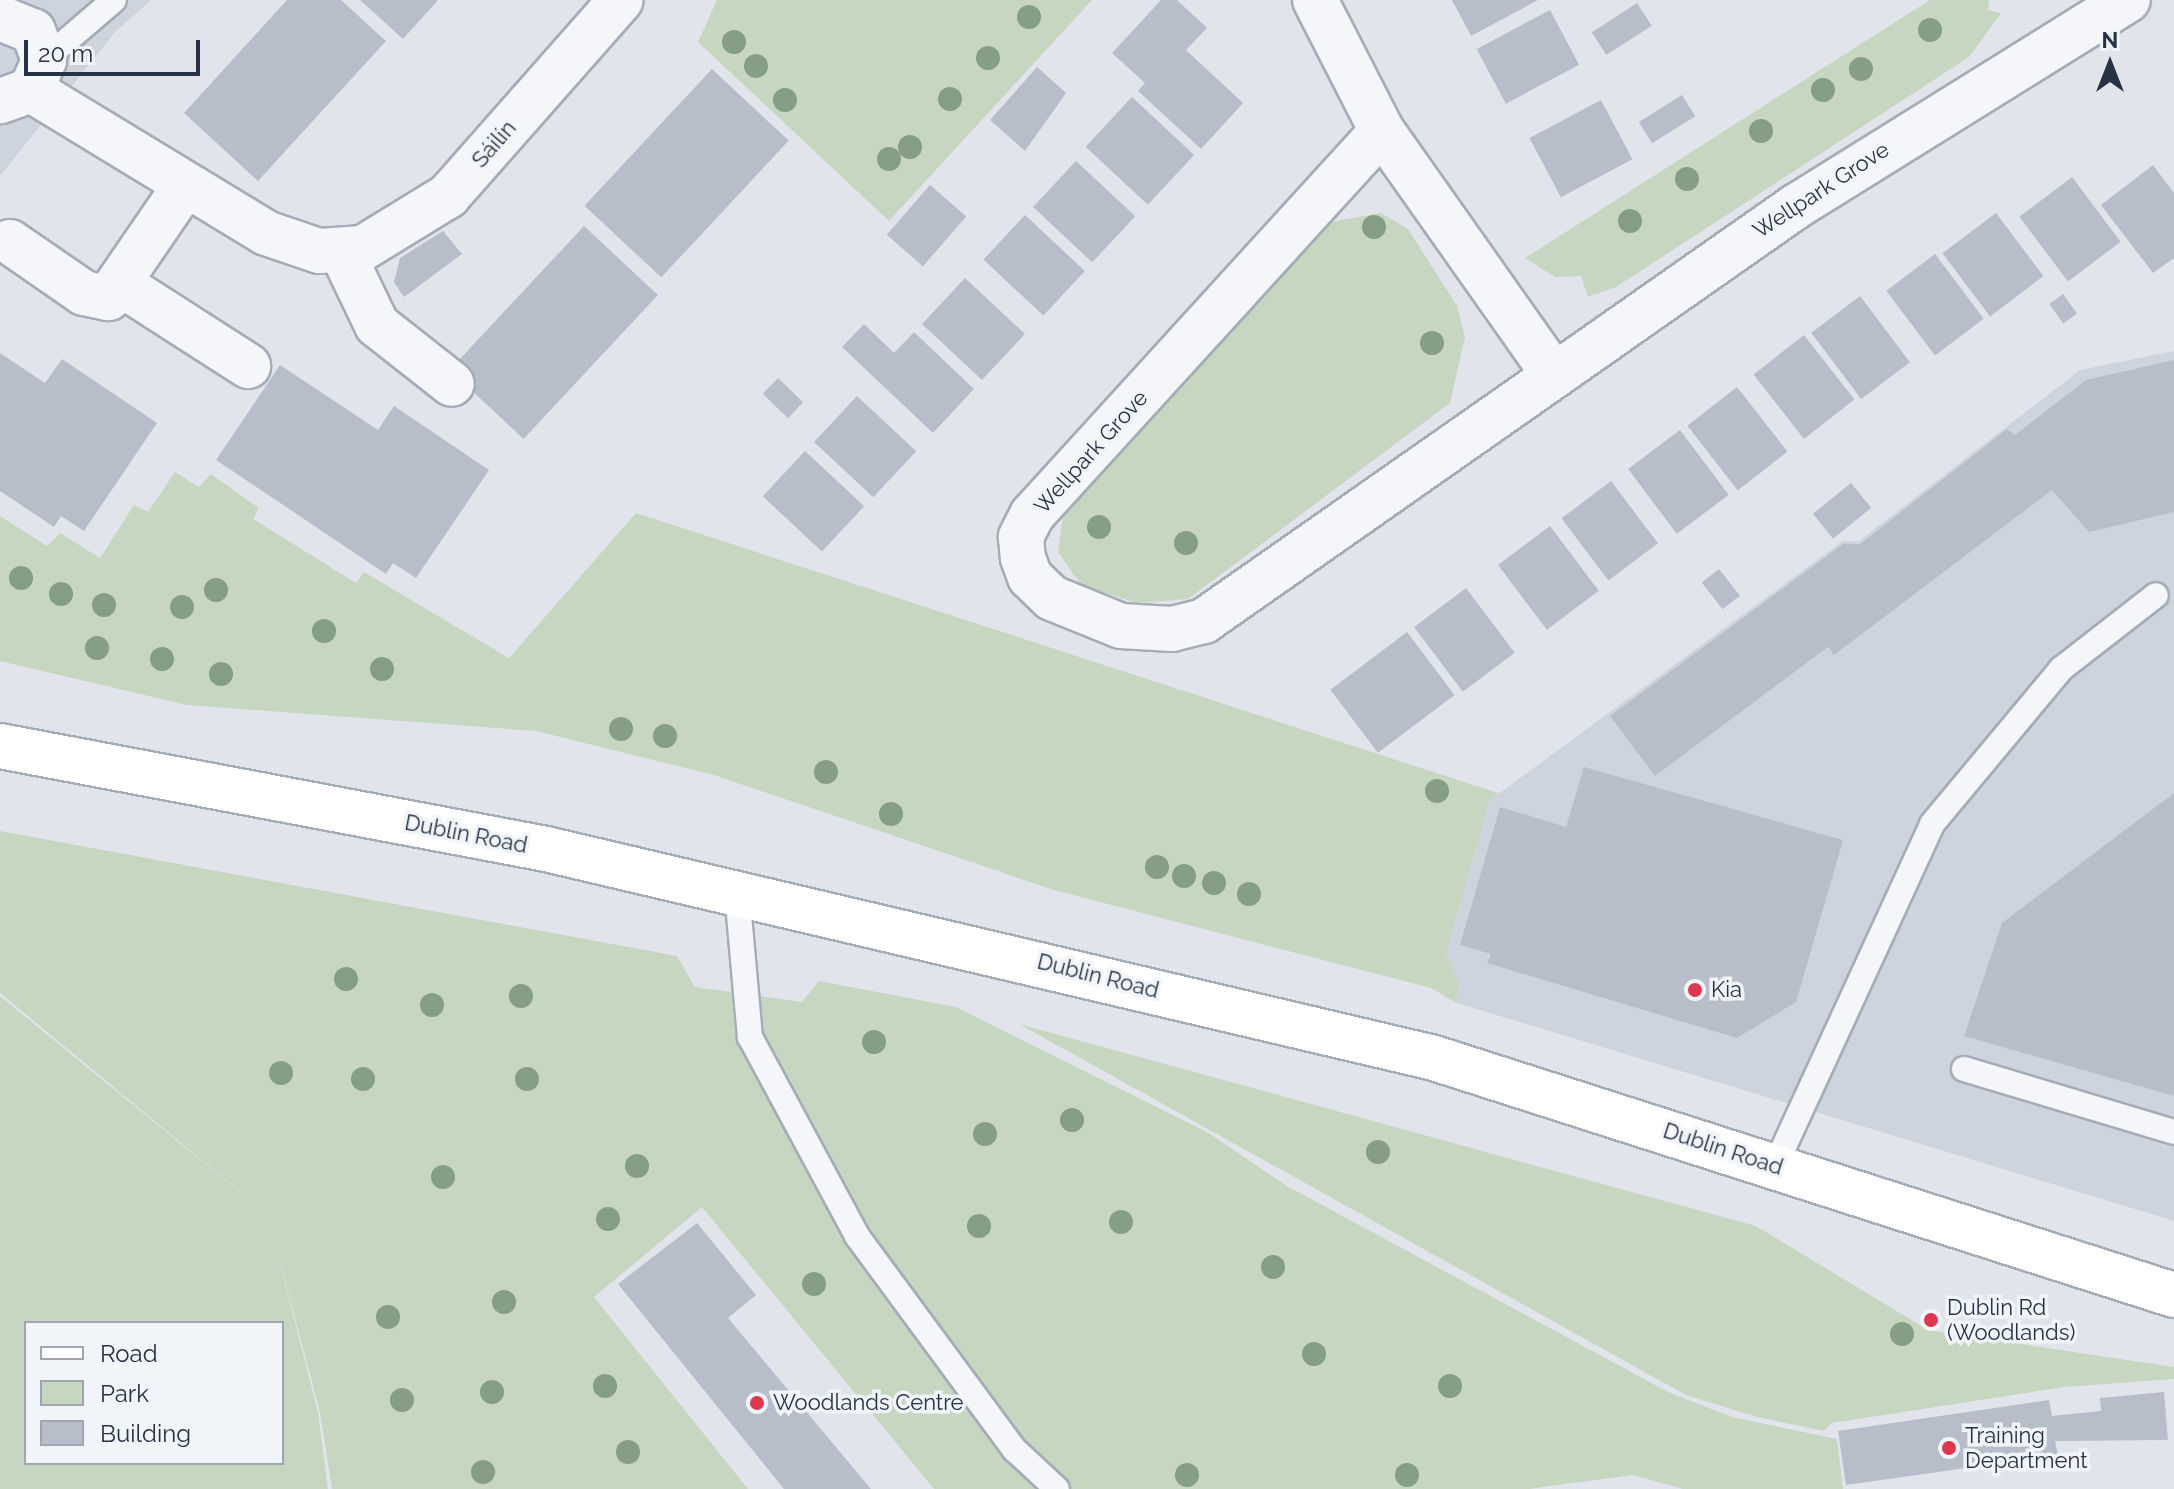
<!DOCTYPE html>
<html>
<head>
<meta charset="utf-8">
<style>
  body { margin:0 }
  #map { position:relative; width:2174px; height:1489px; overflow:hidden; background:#e1e5eb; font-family:Raleway,sans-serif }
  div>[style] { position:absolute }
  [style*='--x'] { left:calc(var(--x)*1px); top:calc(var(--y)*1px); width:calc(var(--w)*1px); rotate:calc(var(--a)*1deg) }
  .built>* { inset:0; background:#ced4dd }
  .green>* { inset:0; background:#c6d6c1 }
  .building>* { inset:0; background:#b7beca; transform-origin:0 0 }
  .roads { filter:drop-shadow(2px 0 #a5acb6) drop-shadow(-2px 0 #a5acb6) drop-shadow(0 2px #a5acb6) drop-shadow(0 -2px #a5acb6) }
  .lane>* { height:24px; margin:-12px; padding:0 12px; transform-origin:12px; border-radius:12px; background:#f4f6f9 }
  .street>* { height:44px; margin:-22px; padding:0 22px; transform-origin:22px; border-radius:22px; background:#f4f6f9 }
  .secondary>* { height:44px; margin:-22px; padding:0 22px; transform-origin:22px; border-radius:22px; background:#fff }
  .trees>* { width:24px; height:24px; margin:-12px; border-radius:50%; background:#869d86 }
  .dots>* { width:22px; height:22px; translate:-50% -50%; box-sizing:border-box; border:4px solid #f1f4f8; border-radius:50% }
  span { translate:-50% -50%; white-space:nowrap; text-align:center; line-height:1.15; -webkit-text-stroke:7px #f1f4f8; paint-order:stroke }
  .street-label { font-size:22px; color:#273245 }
  .poi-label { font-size:22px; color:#273245 }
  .left { translate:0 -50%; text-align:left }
  .legend { position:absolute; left:24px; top:1321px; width:260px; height:144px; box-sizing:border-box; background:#f1f4f8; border:2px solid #a0a6b0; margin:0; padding:10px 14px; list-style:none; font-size:24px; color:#273245 }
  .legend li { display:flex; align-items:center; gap:16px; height:40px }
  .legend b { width:40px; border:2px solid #a0a6b0 }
  .north { position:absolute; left:2070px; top:24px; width:80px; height:80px; -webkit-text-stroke:6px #f1f4f8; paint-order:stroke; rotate:0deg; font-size:22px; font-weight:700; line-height:32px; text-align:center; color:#273245 }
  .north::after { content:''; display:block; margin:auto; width:28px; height:36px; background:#273245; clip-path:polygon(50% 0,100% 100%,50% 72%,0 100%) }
  .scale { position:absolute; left:24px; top:40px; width:176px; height:36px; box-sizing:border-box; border:4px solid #273245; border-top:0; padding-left:10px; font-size:24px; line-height:28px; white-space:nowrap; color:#273245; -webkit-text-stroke:6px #f1f4f8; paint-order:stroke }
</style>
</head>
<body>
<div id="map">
  <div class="built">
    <i style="clip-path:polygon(0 0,151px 0,115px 32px,0 176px)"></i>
    <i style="clip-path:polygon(2174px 351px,2174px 1221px,1457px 1003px,1459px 982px,1446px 954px,1490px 800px,1843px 541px,1859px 541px,2080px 370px)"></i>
  </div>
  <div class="green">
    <i style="clip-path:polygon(717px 0,1092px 0,889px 221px,698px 42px)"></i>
    <i style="clip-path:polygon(1930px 0,1989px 0,1988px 10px,2001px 13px,1969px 57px,1616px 287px,1588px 297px,1581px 276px,1555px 277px,1525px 258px)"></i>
    <i style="clip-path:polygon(1381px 213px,1408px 229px,1457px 306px,1465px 337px,1450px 403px,1188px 599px,1137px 603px,1081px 585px,1058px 552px,1063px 516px,1331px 222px)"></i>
    <i style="clip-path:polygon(175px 472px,199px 487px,211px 474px,259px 508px,253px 519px,356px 583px,364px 572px,509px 658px,636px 513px,1498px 793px,1490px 800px,1446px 954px,1459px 982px,1457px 1003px,1431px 988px,1054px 890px,714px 775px,536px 731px,187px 705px,0 661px,0 516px,47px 546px,60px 533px,100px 558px,134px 505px,148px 512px)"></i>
    <i style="clip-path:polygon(evenodd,0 831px,677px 956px,695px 987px,802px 1002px,819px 981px,956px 1007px,1207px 1132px,1287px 1186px,1670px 1393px,1732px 1417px,1837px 1439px,1843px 1489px,1683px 1489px,1632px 1475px,1529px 1489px,934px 1489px,702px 1207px,594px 1297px,748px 1489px,332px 1489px,320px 1412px,273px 1236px,318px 1412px,328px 1489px,0 1489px,0 996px,268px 1215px,0 993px,0 831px,26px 1323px,282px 1323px,282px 1463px,26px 1463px,26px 1323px)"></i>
    <i style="clip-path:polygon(1019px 1024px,1756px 1226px,1928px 1330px,2174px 1367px,2174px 1379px,2064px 1387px,1832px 1423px,1824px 1431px,1757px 1417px,1686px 1395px)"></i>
  </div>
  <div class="building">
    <i style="clip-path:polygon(287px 0,341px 0,386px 41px,258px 181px,184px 113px)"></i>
    <i style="clip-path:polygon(360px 0,438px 0,403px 39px)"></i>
    <i style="clip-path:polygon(1161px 0,1177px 0,1207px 28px,1186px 50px,1243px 103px,1201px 149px,1138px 91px,1145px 83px,1112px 53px)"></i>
    <i style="clip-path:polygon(1452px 0,1538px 0,1471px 36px)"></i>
    <i style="left:1637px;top:3px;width:27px;height:54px;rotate:57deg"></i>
    <i style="left:1550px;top:10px;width:62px;height:83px;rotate:62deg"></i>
    <i style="clip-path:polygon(1037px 67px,1066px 93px,1025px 151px,990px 120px)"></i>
    <i style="left:712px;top:69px;width:105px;height:187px;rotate:43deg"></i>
    <i style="left:1682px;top:95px;width:25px;height:51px;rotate:58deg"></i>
    <i style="left:1132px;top:97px;width:85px;height:68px;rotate:43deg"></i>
    <i style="left:1601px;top:100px;width:67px;height:81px;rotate:62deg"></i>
    <i style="left:1076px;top:161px;width:81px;height:63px;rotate:43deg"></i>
    <i style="clip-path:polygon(2153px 165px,2174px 193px,2174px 258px,2153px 273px,2101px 205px)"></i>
    <i style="left:2072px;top:177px;width:81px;height:66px;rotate:53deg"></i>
    <i style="left:930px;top:185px;width:48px;height:66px;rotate:41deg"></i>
    <i style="left:1996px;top:213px;width:79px;height:67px;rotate:53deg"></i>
    <i style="left:1025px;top:215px;width:82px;height:61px;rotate:43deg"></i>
    <i style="left:584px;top:226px;width:101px;height:197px;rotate:43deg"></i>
    <i style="clip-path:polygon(443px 231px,462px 254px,404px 297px,394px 282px,400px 258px)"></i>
    <i style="left:1935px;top:254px;width:81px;height:61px;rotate:53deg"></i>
    <i style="left:965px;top:278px;width:82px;height:63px;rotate:43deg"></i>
    <i style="left:2063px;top:294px;width:24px;height:17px;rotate:54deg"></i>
    <i style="left:1860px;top:296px;width:83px;height:61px;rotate:53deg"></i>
    <i style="clip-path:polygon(864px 324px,894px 353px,914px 332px,974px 389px,933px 433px,842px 347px)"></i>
    <i style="left:1804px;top:335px;width:82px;height:64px;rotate:52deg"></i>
    <i style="clip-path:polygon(0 353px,45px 383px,62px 359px,157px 423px,84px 531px,61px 516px,54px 527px,0 491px)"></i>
    <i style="clip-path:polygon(2174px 360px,2174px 512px,2089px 532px,2052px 490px,1834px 655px,1828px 647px,1655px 776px,1610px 716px,1843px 544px,1860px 544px,2007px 429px,2015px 435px,2086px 380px)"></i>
    <i style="clip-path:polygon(280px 365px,378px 430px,394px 406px,489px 470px,416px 578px,393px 563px,386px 574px,216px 460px)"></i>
    <i style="left:778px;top:378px;width:35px;height:22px;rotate:44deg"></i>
    <i style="left:1737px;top:387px;width:82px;height:63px;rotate:52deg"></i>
    <i style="left:857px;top:396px;width:81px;height:63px;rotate:43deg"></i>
    <i style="left:1680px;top:430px;width:81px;height:65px;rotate:53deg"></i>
    <i style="left:805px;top:451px;width:81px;height:62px;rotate:43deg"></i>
    <i style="left:1611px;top:481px;width:78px;height:62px;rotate:53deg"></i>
    <i style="left:1851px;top:483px;width:32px;height:49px;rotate:51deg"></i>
    <i style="left:1550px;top:526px;width:81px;height:65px;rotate:53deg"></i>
    <i style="left:1719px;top:569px;width:34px;height:22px;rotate:52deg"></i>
    <i style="left:1466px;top:588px;width:81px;height:65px;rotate:53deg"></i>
    <i style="left:1407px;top:632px;width:79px;height:96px;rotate:53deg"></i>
    <i style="clip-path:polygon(1584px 767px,1843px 840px,1796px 1002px,1737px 1038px,1487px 963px,1491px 954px,1460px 945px,1500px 807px,1566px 827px)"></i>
    <i style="clip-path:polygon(2174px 793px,2174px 1096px,1964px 1036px,2002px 923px)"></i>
    <i style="clip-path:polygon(697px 1223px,756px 1295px,728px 1318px,871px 1489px,784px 1489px,618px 1284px)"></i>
    <i style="clip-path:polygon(2164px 1392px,2168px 1440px,2055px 1441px,2058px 1455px,1846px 1485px,1838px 1431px,2049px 1400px,2052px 1416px,2101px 1411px,2100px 1398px)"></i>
  </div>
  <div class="roads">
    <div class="lane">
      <i style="--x:44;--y:60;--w:92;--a:-40.6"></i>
      <i style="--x:737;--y:892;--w:146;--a:84.9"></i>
      <i style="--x:750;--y:1037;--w:226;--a:61.7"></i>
      <i style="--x:857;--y:1236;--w:266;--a:53.6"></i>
      <i style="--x:1015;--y:1450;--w:57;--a:42.9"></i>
      <i style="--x:1964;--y:1069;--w:219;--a:16.7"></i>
      <i style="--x:1775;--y:1166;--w:376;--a:-65.3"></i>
      <i style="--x:1932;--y:824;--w:202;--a:-50.2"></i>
      <i style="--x:2061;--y:669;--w:120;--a:-37.9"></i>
    </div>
    <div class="street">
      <i style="--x:1315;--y:0;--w:147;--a:62.9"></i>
      <i style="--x:1382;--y:131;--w:295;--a:54.8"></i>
      <i style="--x:0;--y:18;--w:35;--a:22"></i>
      <i style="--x:33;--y:31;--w:31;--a:69"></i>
      <i style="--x:44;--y:60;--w:33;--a:113"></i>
      <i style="--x:31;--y:90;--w:33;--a:160"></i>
      <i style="--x:31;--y:90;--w:275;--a:31.3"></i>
      <i style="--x:266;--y:233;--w:56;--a:18.8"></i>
      <i style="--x:319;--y:251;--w:44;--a:-3.9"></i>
      <i style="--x:363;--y:248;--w:100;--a:-31.5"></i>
      <i style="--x:448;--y:196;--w:261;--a:-48.6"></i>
      <i style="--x:1382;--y:131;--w:520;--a:132.35"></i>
      <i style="--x:1032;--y:515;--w:25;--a:117"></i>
      <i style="--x:1021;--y:537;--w:21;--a:85"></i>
      <i style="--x:1023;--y:558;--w:20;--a:70"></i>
      <i style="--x:1030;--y:577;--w:30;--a:44"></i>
      <i style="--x:1052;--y:598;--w:74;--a:22.1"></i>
      <i style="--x:1121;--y:626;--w:51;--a:3.4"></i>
      <i style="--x:1172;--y:629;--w:33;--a:-14"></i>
      <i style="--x:1204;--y:621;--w:722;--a:-35.01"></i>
      <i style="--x:1795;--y:207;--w:392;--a:-31.9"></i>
      <i style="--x:10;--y:242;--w:90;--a:34.6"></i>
      <i style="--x:84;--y:293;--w:25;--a:12"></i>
      <i style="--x:108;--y:298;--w:135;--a:-55.6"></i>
      <i style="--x:341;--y:250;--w:83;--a:64.4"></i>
      <i style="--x:377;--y:325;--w:95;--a:38.2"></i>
      <i style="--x:122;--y:285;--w:150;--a:32.7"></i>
    </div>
    <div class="secondary">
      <i style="--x:0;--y:746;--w:556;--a:10.68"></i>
      <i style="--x:546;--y:849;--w:912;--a:13.24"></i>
      <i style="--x:1434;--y:1058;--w:777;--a:17.76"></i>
    </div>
  </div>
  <div class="trees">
    <i style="left:1029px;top:17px"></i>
    <i style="left:1930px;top:30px"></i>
    <i style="left:734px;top:42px"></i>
    <i style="left:988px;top:58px"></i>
    <i style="left:756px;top:66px"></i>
    <i style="left:1861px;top:69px"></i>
    <i style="left:1823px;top:90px"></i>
    <i style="left:950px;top:99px"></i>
    <i style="left:785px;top:100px"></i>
    <i style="left:1761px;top:131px"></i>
    <i style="left:910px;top:147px"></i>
    <i style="left:889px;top:159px"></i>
    <i style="left:1687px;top:179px"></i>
    <i style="left:1630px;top:221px"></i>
    <i style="left:1374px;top:227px"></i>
    <i style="left:1432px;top:343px"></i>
    <i style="left:1099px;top:527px"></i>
    <i style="left:1186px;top:543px"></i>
    <i style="left:21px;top:578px"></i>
    <i style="left:216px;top:590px"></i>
    <i style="left:61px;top:594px"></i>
    <i style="left:104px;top:605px"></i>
    <i style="left:182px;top:607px"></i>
    <i style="left:324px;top:631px"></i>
    <i style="left:97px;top:648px"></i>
    <i style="left:162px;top:659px"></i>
    <i style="left:382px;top:669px"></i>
    <i style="left:221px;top:674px"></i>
    <i style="left:621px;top:729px"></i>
    <i style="left:665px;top:736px"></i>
    <i style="left:826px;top:772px"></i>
    <i style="left:1437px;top:791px"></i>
    <i style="left:891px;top:814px"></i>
    <i style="left:1157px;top:867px"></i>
    <i style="left:1184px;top:876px"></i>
    <i style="left:1214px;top:883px"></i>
    <i style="left:1249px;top:894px"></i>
    <i style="left:346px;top:979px"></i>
    <i style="left:521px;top:996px"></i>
    <i style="left:432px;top:1005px"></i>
    <i style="left:874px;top:1042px"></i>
    <i style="left:281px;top:1073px"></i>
    <i style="left:363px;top:1079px"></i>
    <i style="left:527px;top:1079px"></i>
    <i style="left:1072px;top:1120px"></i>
    <i style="left:985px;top:1134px"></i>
    <i style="left:1378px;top:1152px"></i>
    <i style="left:637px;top:1166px"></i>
    <i style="left:443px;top:1177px"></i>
    <i style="left:608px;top:1219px"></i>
    <i style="left:1121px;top:1222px"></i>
    <i style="left:979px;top:1226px"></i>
    <i style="left:1273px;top:1267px"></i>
    <i style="left:814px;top:1284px"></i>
    <i style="left:504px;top:1302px"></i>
    <i style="left:388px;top:1317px"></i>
    <i style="left:1902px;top:1334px"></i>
    <i style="left:1314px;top:1354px"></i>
    <i style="left:605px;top:1386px"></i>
    <i style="left:1450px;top:1386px"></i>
    <i style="left:492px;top:1392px"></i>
    <i style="left:402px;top:1400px"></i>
    <i style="left:628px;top:1452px"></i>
    <i style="left:483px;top:1472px"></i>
    <i style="left:1187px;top:1475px"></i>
    <i style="left:1407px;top:1475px"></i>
  </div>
  <div class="dots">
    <i style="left:1695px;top:990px;background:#de3851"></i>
    <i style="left:1931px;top:1320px;background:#de3851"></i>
    <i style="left:757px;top:1403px;background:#de3851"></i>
    <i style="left:1949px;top:1448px;background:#de3851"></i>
  </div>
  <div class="street-label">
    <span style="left:494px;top:144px;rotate:-49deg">Sáilín</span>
    <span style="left:1821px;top:190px;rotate:-33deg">Wellpark Grove</span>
    <span style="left:1091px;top:452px;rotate:-48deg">Wellpark Grove</span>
    <span style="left:466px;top:834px;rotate:11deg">Dublin Road</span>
    <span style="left:1098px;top:976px;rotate:14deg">Dublin Road</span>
    <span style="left:1723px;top:1149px;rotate:18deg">Dublin Road</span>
  </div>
  <div class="poi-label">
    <span class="left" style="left:1711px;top:990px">Kia</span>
    <span class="left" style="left:1947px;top:1320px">Dublin Rd<br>(Woodlands)</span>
    <span class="left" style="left:773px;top:1403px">Woodlands Centre</span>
    <span class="left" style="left:1965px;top:1448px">Training<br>Department</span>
  </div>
  <ul class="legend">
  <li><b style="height:10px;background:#fff"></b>Road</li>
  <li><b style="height:22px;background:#c6d6c1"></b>Park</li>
  <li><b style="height:22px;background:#b7beca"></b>Building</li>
  </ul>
  <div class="north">N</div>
  <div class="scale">20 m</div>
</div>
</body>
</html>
